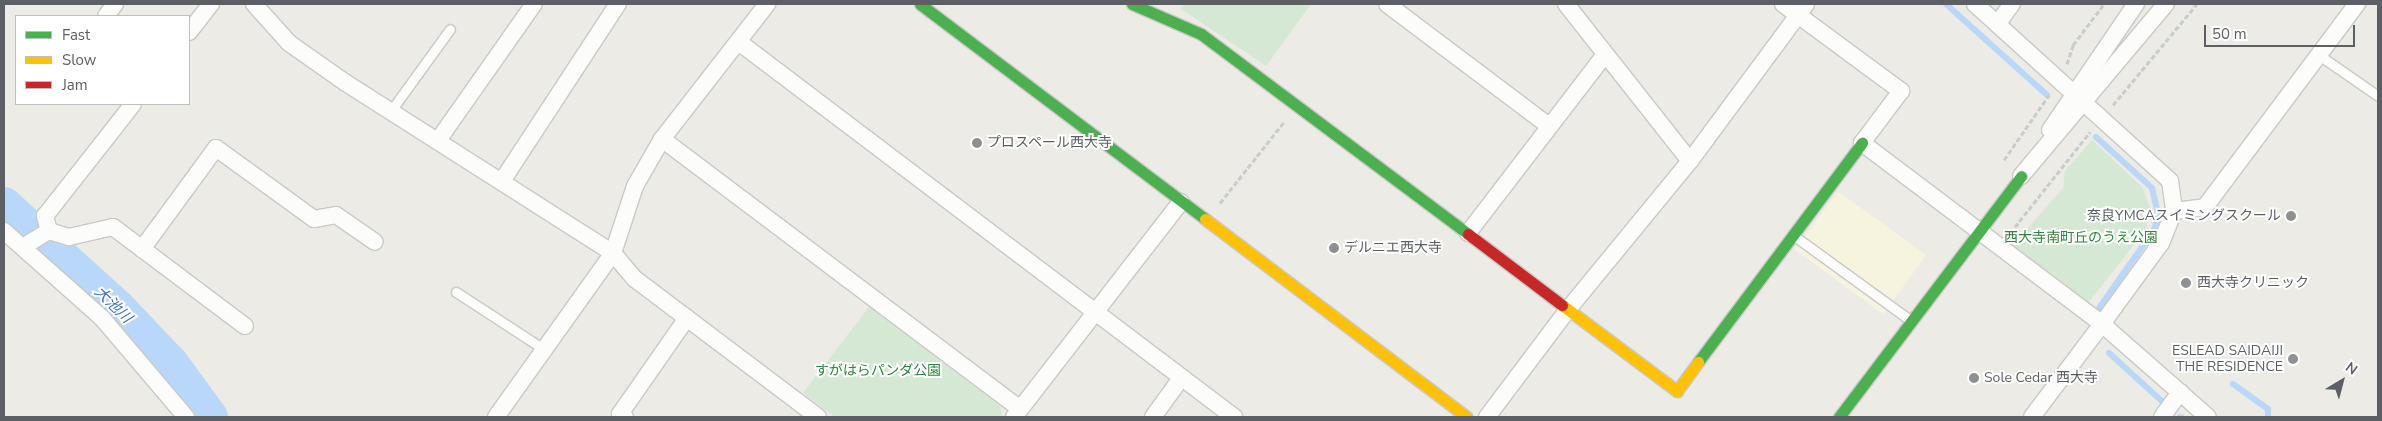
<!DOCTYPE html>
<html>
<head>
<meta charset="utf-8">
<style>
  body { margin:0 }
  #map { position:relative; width:2382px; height:421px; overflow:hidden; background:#ecebe6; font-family:"Nunito Sans","Noto Sans JP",sans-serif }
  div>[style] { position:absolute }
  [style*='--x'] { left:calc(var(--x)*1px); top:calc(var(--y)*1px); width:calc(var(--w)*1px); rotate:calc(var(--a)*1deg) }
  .commercial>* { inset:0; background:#f6f3df; transform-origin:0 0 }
  .green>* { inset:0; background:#d4e8d3 }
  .stream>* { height:6px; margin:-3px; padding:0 3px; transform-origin:3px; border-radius:3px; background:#b9d7f8 }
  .river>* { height:36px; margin:-18px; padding:0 18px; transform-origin:18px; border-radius:18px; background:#b9d7f8 }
  .path>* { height:3px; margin-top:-1.5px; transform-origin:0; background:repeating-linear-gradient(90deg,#c8cdcb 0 5px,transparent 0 7.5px) }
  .roads { filter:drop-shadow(1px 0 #c9c9c8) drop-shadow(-1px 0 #c9c9c8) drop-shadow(0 1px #c9c9c8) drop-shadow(0 -1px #c9c9c8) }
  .lane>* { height:9px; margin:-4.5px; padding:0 4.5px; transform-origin:4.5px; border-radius:4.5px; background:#fcfcfb }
  .street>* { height:16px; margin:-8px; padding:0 8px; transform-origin:8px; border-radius:8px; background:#fcfcfb }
  .fast>* { height:11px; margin:-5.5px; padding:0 5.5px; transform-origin:5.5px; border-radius:5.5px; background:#4caf50 }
  .slow>* { height:11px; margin:-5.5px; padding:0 5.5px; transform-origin:5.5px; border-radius:5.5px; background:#ffc107 }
  .jam>* { height:11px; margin:-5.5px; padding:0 5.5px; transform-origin:5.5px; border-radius:5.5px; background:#c62828 }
  .dots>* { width:14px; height:14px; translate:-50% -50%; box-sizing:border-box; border:2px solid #fff; border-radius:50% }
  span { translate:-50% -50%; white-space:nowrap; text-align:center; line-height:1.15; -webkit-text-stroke:4px #fff; paint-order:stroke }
  .poi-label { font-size:14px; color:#5c5f64 }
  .left { translate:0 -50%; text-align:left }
  .right { translate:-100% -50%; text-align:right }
  .park-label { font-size:14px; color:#34833f }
  .water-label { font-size:15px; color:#4172bb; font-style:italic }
  .frame { position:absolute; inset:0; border:5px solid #5c5f64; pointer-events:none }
  .legend { position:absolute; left:15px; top:15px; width:175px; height:90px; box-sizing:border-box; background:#fff; border:1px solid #bebfc1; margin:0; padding:6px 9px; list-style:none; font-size:15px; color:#5c5f64 }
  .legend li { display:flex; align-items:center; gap:10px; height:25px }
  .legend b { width:25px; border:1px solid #bebfc1 }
  .north { position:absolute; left:2317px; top:356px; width:50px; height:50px; -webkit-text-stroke:4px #fff; paint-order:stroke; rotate:37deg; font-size:14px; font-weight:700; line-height:20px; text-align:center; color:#5c5f64 }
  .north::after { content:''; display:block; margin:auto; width:18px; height:22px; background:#5c5f64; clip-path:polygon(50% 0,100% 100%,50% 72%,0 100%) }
  .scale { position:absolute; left:2204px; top:25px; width:151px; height:22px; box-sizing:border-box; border:2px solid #5c5f64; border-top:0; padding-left:6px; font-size:15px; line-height:18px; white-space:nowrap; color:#5c5f64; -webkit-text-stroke:4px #fff; paint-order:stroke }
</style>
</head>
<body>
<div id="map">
  <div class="commercial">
    <i style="left:1838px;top:191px;width:109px;height:73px;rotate:36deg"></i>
  </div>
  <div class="green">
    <i style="clip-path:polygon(1185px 4px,1311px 4px,1266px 66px,1181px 9px)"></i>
    <i style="clip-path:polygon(2092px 140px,2142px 187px,2151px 210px,2145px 231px,2088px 303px,2012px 246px,2063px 188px,2065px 171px)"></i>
    <i style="clip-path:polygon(869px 307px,1000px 406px,1002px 417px,835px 417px,803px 393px)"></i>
  </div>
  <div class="stream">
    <i style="--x:1946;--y:4;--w:136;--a:42"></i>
    <i style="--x:2096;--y:137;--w:76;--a:42.3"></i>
    <i style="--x:2152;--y:188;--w:28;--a:77"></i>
    <i style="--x:2158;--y:215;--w:16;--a:105"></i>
    <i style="--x:2154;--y:230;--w:95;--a:125.2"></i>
    <i style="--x:2109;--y:353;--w:76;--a:42.3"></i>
    <i style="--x:2233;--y:384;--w:43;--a:35.5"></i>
    <i style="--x:2268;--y:409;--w:8;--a:90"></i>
    <i style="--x:2180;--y:417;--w:1;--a:0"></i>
  </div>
  <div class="river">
    <i style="--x:4;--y:205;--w:154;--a:42.1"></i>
    <i style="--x:118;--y:308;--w:77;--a:46.6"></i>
    <i style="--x:171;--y:364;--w:66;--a:53.7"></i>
  </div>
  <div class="path">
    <i style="--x:2067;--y:64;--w:20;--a:-72"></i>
    <i style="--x:2073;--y:45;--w:51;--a:-52.9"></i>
    <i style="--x:2113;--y:105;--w:131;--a:-50.3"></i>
    <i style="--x:2004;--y:160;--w:79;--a:-55.3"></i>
    <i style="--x:1220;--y:203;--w:103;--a:-51.7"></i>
    <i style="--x:2010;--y:233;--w:129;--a:-51.6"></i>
  </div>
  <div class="roads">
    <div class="lane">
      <i style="--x:2319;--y:55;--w:72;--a:34.8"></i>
      <i style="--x:390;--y:112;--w:102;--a:-54.1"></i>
      <i style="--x:1793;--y:235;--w:145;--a:36"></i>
      <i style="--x:456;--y:292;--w:106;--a:33.1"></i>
    </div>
    <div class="street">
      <i style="--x:254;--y:4;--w:52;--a:48.1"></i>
      <i style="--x:289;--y:43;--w:70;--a:35.1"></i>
      <i style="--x:346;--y:83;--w:317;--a:32.5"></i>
      <i style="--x:613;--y:253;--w:34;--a:50"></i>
      <i style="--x:635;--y:279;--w:229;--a:37"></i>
      <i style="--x:1387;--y:4;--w:203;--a:37"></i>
      <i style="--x:1566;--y:4;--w:200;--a:51.7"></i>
      <i style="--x:1783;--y:4;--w:147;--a:36.4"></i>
      <i style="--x:1901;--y:91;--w:65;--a:126.9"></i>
      <i style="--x:1862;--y:143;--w:301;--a:37"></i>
      <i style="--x:2102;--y:324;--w:116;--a:127"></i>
      <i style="--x:1975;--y:4;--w:263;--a:42.2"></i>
      <i style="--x:2170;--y:181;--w:30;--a:82"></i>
      <i style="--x:2174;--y:211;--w:35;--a:112"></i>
      <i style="--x:2161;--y:243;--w:100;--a:126.1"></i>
      <i style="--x:2102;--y:324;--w:141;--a:41.3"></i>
      <i style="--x:106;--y:16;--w:15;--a:-53"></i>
      <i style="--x:1998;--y:23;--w:24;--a:-54"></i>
      <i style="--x:189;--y:32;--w:36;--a:-52"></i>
      <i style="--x:740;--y:43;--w:620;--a:37.13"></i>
      <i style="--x:2050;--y:130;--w:153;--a:-55.7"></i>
      <i style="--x:439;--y:139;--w:165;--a:-54.9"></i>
      <i style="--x:662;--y:139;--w:448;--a:37"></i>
      <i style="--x:2021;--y:176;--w:225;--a:-49.9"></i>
      <i style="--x:502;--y:181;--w:212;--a:-56.8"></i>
      <i style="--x:2174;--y:211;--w:31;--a:-7"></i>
      <i style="--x:2205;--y:207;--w:254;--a:-53.2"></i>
      <i style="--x:4;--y:231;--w:131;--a:41.6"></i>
      <i style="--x:102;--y:318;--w:130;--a:49.7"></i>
      <i style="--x:49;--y:231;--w:16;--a:-105"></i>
      <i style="--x:45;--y:216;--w:142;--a:-51.8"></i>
      <i style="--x:1468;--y:233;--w:223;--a:-52.5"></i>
      <i style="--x:23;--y:247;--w:31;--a:-32"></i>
      <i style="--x:49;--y:231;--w:21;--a:17"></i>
      <i style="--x:69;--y:237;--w:45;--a:-12.8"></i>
      <i style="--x:113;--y:227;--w:165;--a:36.9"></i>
      <i style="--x:142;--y:249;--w:125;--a:-53.8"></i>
      <i style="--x:216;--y:148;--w:121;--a:35.9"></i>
      <i style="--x:314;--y:219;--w:22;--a:-10"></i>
      <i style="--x:336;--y:215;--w:47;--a:34.7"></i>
      <i style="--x:496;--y:417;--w:201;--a:-54.5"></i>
      <i style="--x:613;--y:253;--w:71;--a:-71.8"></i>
      <i style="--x:635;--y:186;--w:54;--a:-60.1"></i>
      <i style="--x:662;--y:139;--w:171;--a:-52.1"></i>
      <i style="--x:625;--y:417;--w:6;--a:-149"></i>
      <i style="--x:620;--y:414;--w:117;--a:-55.1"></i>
      <i style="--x:1014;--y:417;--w:272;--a:-52.2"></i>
      <i style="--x:1153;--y:417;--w:49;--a:-54.1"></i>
      <i style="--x:1487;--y:417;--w:138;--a:-53"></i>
      <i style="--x:1570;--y:307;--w:189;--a:-50.6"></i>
      <i style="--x:1690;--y:161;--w:195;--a:-53.5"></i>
      <i style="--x:2162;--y:417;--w:31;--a:-54"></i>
    </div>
    <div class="fast">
      <i style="--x:920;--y:4;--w:357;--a:37"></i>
      <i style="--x:1132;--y:4;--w:75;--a:23.5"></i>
      <i style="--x:1201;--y:34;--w:334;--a:36.8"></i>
      <i style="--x:1698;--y:362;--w:274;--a:-53.2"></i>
      <i style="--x:1839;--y:417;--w:302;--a:-52.9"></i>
    </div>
    <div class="slow">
      <i style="--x:1205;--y:219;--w:328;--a:37.1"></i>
      <i style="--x:1562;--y:305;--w:144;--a:36.8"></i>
      <i style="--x:1677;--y:391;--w:36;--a:-54"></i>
    </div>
    <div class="jam">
      <i style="--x:1468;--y:234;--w:118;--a:37.1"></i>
    </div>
  </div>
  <div class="dots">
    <i style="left:977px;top:143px;background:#8e9092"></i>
    <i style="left:2291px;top:216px;background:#8e9092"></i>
    <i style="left:1334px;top:248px;background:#8e9092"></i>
    <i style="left:2186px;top:283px;background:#8e9092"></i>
    <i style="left:2293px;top:359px;background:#8e9092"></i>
    <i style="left:1974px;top:378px;background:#8e9092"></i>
  </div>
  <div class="poi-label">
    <span class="left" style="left:987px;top:143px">プロスペール西大寺</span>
    <span class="right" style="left:2281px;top:216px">奈良YMCAスイミングスクール</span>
    <span class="left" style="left:1344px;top:248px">デルニエ西大寺</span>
    <span class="left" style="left:2197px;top:283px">西大寺クリニック</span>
    <span class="right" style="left:2283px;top:359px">ESLEAD SAIDAIJI<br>THE RESIDENCE</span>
    <span class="left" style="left:1984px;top:378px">Sole Cedar 西大寺</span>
  </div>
  <div class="park-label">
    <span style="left:2081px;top:238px">西大寺南町丘のうえ公園</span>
    <span style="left:878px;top:371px">すがはらパンダ公園</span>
  </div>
  <div class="water-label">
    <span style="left:113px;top:305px;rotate:44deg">大池川</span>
  </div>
  <div class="frame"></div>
  <ul class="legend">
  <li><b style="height:6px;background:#4caf50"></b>Fast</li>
  <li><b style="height:6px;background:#ffc107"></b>Slow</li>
  <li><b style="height:6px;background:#c62828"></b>Jam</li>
  </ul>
  <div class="north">N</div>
  <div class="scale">50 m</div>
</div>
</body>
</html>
